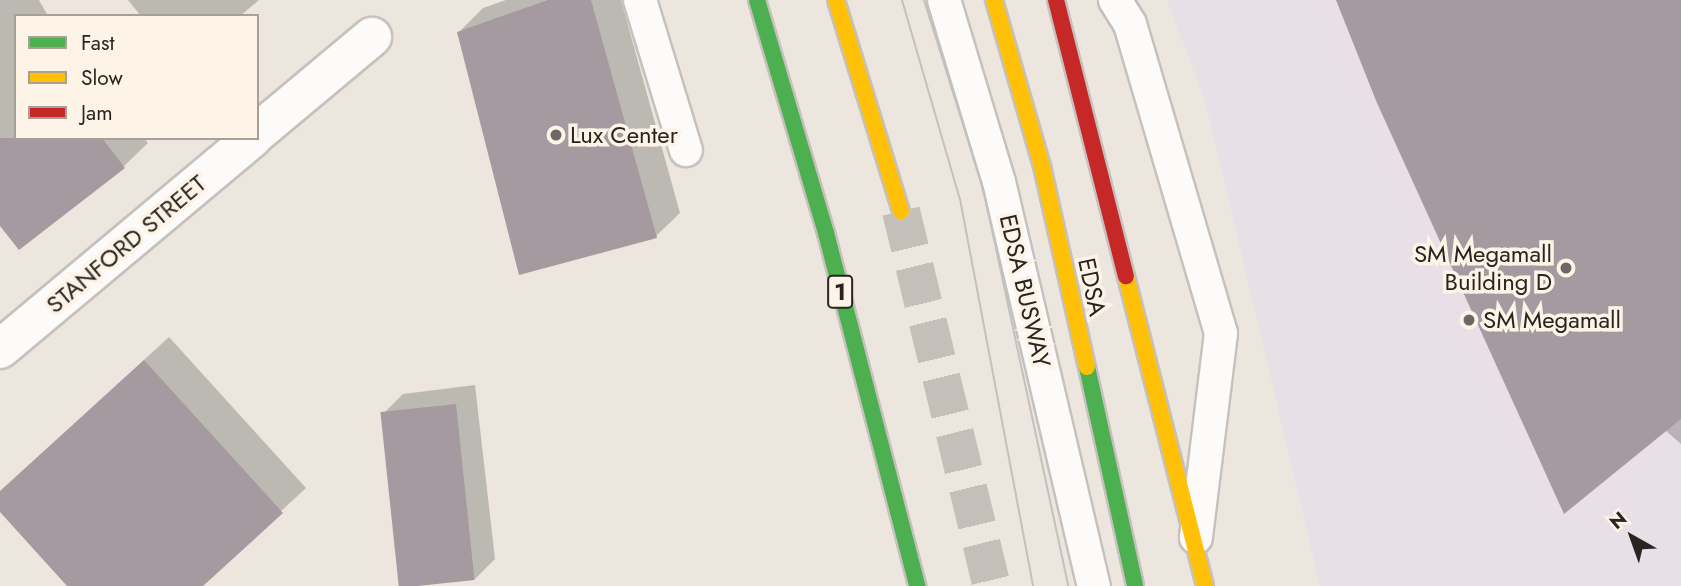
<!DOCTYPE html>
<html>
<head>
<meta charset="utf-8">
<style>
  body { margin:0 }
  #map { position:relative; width:1681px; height:586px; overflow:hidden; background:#ece6df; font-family:Jost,sans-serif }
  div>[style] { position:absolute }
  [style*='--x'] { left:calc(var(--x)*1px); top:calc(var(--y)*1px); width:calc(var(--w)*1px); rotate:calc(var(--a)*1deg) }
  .commercial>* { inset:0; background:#e8dfe7 }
  .shadow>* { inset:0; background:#0003 }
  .building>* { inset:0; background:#a59aa0; transform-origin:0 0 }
  .highway-tunnel>* { height:38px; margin-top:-19px; transform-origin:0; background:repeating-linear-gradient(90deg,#c5bfb9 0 38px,transparent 0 57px) }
  .roads { filter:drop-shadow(2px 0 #c6c1bc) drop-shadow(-2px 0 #c6c1bc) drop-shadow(0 2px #c6c1bc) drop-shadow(0 -2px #c6c1bc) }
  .lane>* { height:32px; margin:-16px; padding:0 16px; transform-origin:16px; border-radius:16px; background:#fcfbfa }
  .street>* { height:38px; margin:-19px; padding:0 19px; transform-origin:19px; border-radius:19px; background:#fcfbfa }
  .fast>* { height:16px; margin:-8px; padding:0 8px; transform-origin:8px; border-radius:8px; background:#4caf50 }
  .slow>* { height:16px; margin:-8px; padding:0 8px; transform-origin:8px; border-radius:8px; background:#ffc107 }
  .jam>* { height:16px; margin:-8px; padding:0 8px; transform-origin:8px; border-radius:8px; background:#c62828 }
  .tram>* { height:2px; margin:-1px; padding:0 1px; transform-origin:1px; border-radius:1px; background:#c3c1c0 }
  .dots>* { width:19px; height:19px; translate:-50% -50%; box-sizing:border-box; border:4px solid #fef3e7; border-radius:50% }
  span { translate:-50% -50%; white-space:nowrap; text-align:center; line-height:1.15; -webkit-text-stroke:7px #fef3e7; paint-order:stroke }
  .shield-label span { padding:2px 5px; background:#fef3e7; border:2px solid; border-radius:5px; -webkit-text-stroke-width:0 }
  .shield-label { font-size:23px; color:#282420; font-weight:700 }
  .poi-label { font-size:24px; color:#282420 }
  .left { translate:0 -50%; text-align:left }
  .right { translate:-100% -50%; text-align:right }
  .street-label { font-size:24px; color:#282420 }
  .legend { position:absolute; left:14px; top:14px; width:245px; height:126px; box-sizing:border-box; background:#fef3e7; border:2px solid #a8a097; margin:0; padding:9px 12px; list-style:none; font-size:21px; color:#282420 }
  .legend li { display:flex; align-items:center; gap:14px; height:35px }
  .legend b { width:35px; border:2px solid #a8a097 }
  .north { position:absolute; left:1597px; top:502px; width:70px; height:70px; -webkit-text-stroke:5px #fef3e7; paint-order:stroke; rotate:320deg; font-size:19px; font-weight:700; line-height:28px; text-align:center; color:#282420 }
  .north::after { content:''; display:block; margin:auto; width:24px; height:32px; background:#282420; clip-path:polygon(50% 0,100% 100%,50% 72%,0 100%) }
</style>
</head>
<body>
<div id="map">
  <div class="commercial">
    <i style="clip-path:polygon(1167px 0,1681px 0,1681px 586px,1320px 586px,1205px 100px)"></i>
  </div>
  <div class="shadow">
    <i style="clip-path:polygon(0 0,39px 0,48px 16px,16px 16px,16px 138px,144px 138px,148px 143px,124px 166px,0 223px)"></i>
    <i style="clip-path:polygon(128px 0,259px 0,240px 16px,141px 16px)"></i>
    <i style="clip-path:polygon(506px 0,621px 0,680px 213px,656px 236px,459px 32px,483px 8px)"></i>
    <i style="clip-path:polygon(1338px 0,1681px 0,1681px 444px,1665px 430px)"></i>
    <i style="clip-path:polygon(169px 337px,306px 488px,200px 586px,70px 586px,0 510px,0 492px)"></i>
    <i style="clip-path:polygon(475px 385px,495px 559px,475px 579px,403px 586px,383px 414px,403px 394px)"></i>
  </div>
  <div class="building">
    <i style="clip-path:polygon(548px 0,591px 0,657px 238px,519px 275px,457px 32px)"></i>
    <i style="clip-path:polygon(1336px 0,1681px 0,1681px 419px,1564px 514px,1377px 103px)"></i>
    <i style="clip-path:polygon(0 138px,102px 138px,125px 168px,19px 250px,0 226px)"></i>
    <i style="clip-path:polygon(144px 360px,283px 513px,203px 586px,67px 586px,0 512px,0 491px)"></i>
    <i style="left:456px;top:404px;width:177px;height:76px;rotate:84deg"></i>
  </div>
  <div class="highway-tunnel">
    <i style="--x:901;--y:211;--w:386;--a:76.4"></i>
  </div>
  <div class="roads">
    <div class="lane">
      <i style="--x:640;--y:0;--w:157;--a:73"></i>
      <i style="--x:944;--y:0;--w:190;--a:73.2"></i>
      <i style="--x:999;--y:182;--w:415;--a:76.8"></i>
      <i style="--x:1115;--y:0;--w:28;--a:58"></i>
      <i style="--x:1130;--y:24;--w:322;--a:73.6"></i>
      <i style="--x:1221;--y:333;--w:206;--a:97"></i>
    </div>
    <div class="street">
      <i style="--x:257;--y:133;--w:150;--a:-39.9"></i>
      <i style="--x:0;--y:349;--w:329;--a:-39.9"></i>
    </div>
    <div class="fast">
      <i style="--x:757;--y:0;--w:243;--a:73.5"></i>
      <i style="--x:826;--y:233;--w:365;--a:75.5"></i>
      <i style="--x:1087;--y:367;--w:224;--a:77.6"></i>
    </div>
    <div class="slow">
      <i style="--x:836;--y:0;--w:221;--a:72.9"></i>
      <i style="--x:994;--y:0;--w:173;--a:73.9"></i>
      <i style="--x:1042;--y:166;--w:206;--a:77.4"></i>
      <i style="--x:1126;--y:276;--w:320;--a:75.7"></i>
    </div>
    <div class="jam">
      <i style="--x:1056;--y:0;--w:285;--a:75.8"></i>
    </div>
  </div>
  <div class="tram">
    <i style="--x:902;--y:0;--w:207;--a:73.8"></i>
    <i style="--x:960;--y:199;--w:394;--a:79.3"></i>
    <i style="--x:924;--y:0;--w:197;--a:72.6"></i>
    <i style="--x:983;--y:188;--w:407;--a:77.9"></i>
  </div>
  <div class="dots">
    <i style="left:556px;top:135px;background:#6d6863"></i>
    <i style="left:1566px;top:268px;background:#6d6863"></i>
    <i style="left:1469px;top:320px;background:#6d6863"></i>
  </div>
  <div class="shield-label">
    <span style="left:840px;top:292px">1</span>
  </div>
  <div class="poi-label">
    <span class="left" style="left:570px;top:135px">Lux Center</span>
    <span class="right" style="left:1552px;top:268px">SM Megamall<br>Building D</span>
    <span class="left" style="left:1483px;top:320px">SM Megamall</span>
  </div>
  <div class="street-label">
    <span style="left:126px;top:244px;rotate:-40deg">STANFORD STREET</span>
    <span style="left:1092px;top:287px;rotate:78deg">EDSA</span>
    <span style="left:1025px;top:291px;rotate:77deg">EDSA BUSWAY</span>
  </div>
  <ul class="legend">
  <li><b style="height:9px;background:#4caf50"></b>Fast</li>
  <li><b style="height:9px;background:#ffc107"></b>Slow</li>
  <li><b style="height:9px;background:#c62828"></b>Jam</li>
  </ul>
  <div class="north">N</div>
</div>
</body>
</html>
